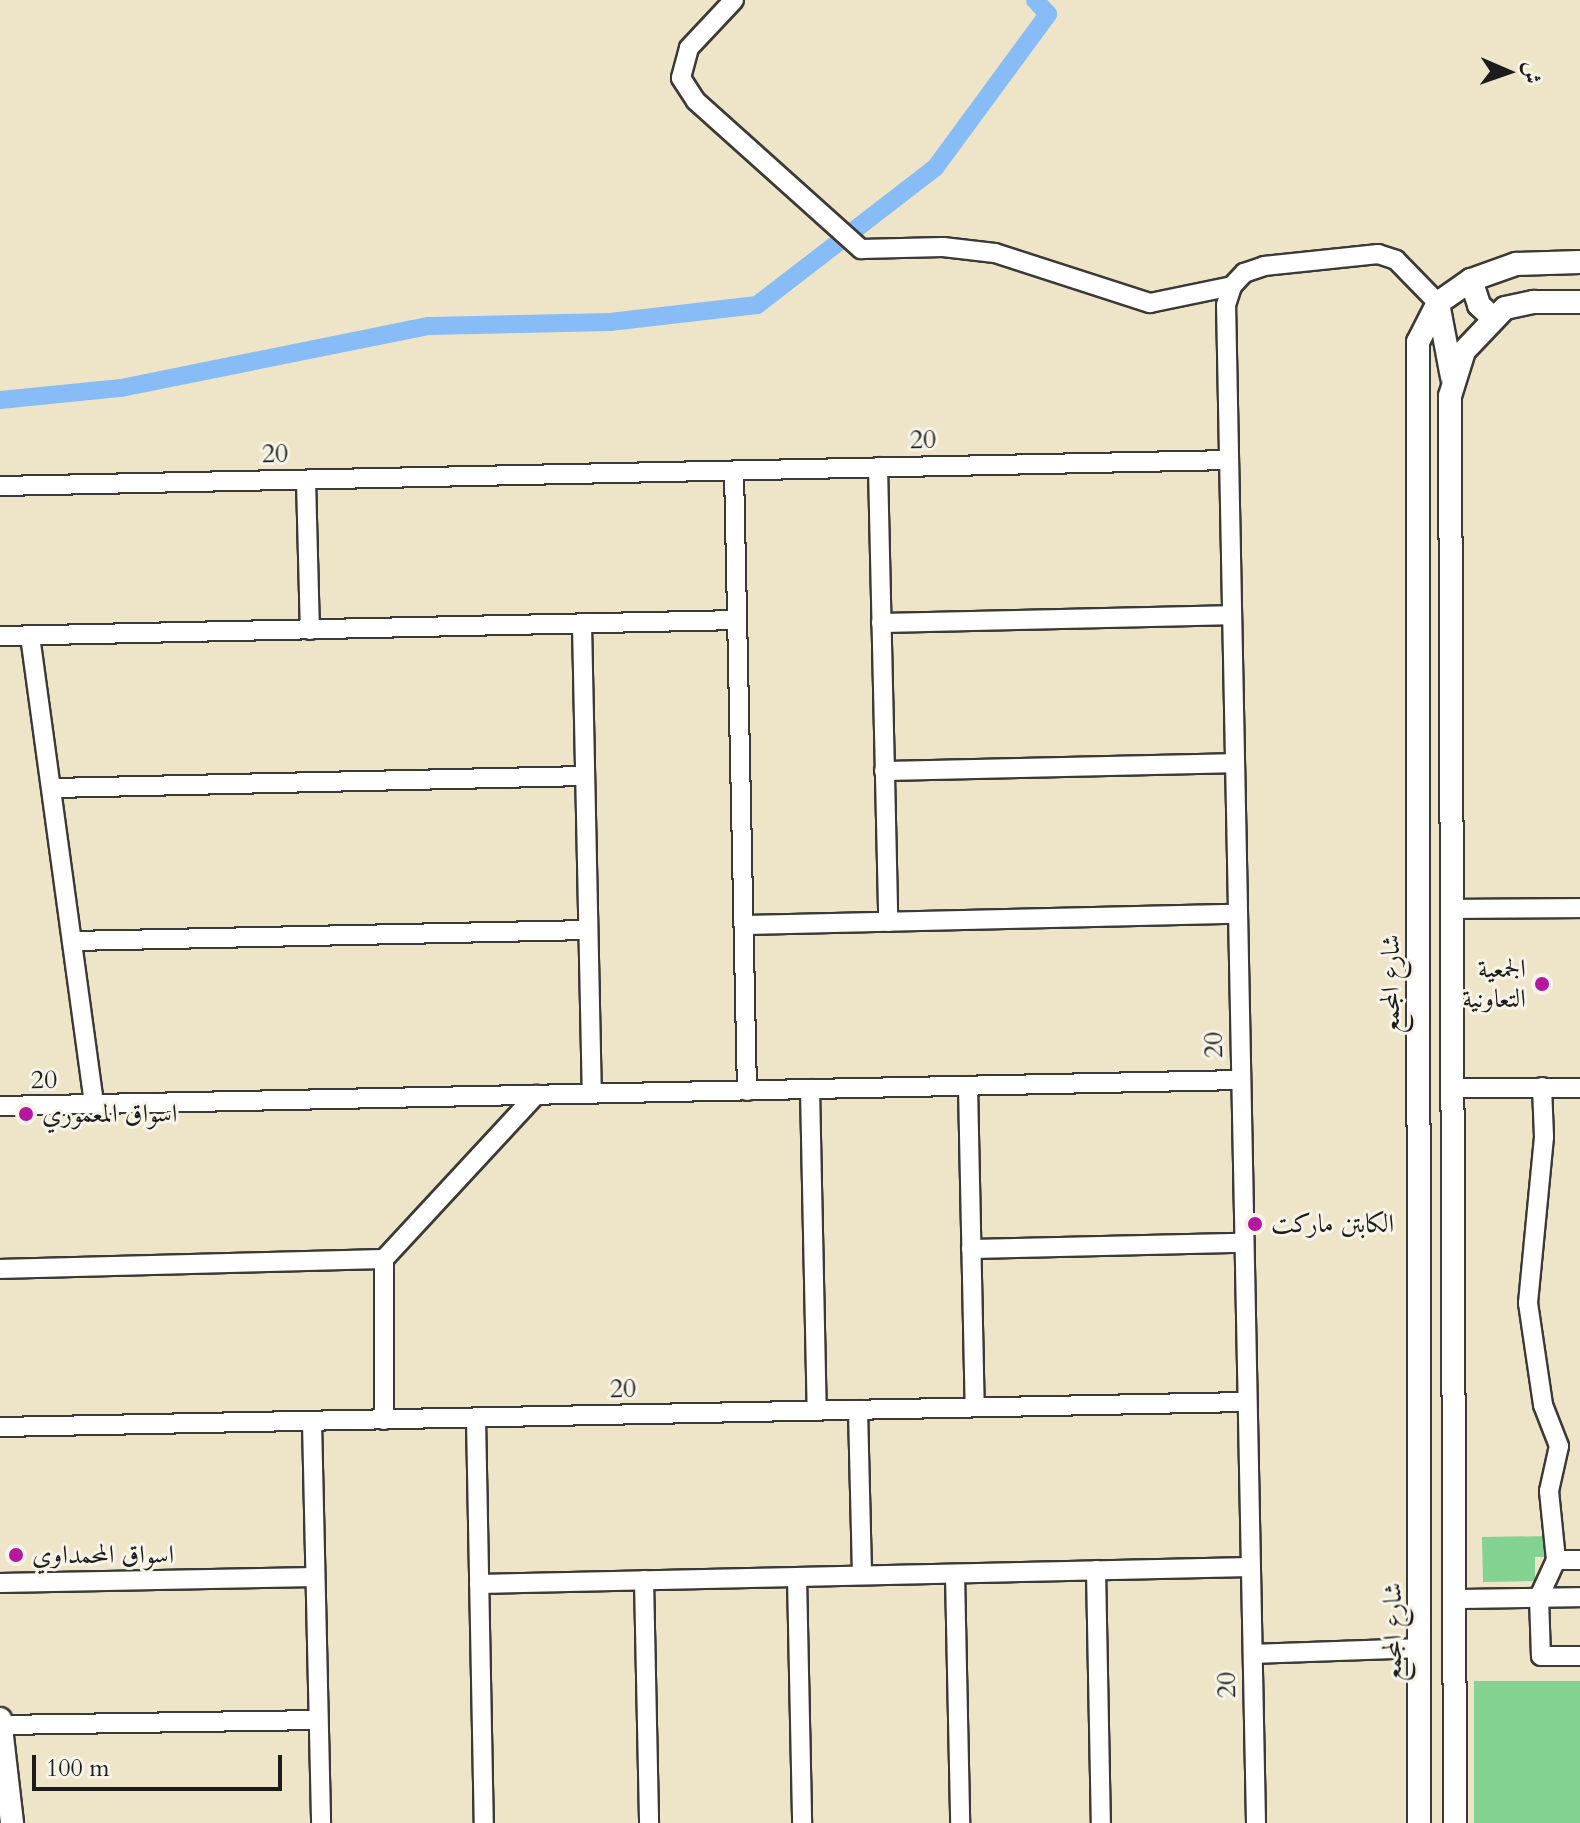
<!DOCTYPE html>
<html>
<head>
<meta charset="utf-8">
<style>
  body { margin:0 }
  #map { position:relative; width:1580px; height:1823px; overflow:hidden; background:#eee5c9; font-family:Cardo,Amiri,serif }
  div>[style] { position:absolute }
  [style*='--x'] { left:calc(var(--x)*1px); top:calc(var(--y)*1px); width:calc(var(--w)*1px); rotate:calc(var(--a)*1deg) }
  .green>* { inset:0; background:#84d292; transform-origin:0 0 }
  .canal>* { height:18px; margin:-9px; padding:0 9px; transform-origin:9px; border-radius:9px; background:#88bcf6 }
  .roads { filter:drop-shadow(2px 0 #3c3a36) drop-shadow(-2px 0 #3c3a36) drop-shadow(0 2px #3c3a36) drop-shadow(0 -2px #3c3a36) }
  .minor>* { height:18px; margin:-9px; padding:0 9px; transform-origin:9px; border-radius:9px; background:#fff }
  .tertiary>* { height:22px; margin:-11px; padding:0 11px; transform-origin:11px; border-radius:11px; background:#fff }
  .dots>* { width:22px; height:22px; translate:-50% -50%; box-sizing:border-box; border:4px solid #f7f3e8; border-radius:50% }
  span { translate:-50% -50%; white-space:nowrap; text-align:center; line-height:1.15; -webkit-text-stroke:6px #f7f3e8; paint-order:stroke }
  .street-label { font-size:26px; color:#1c1c1c }
  .poi-label { font-size:26px; color:#1c1c1c }
  .right { translate:-100% -50%; text-align:right }
  .left { translate:0 -50%; text-align:left }
  .north { position:absolute; left:1468px; top:32px; width:80px; height:80px; -webkit-text-stroke:6px #f7f3e8; paint-order:stroke; rotate:92deg; font-size:22px; font-weight:700; line-height:32px; text-align:center; color:#1c1c1c }
  .north::after { content:''; display:block; margin:auto; width:28px; height:36px; background:#1c1c1c; clip-path:polygon(50% 0,100% 100%,50% 72%,0 100%) }
  .scale { position:absolute; left:32px; top:1755px; width:250px; height:36px; box-sizing:border-box; border:4px solid #1c1c1c; border-top:0; padding-left:10px; font-size:24px; line-height:28px; white-space:nowrap; color:#1c1c1c; -webkit-text-stroke:6px #f7f3e8; paint-order:stroke }
</style>
</head>
<body>
<div id="map">
  <div class="green">
    <i style="clip-path:polygon(1550px 1536px,1550px 1557px,1535px 1557px,1535px 1581px,1483px 1582px,1482px 1537px)"></i>
    <i style="left:1474px;top:1681px;width:106px;height:142px"></i>
  </div>
  <div class="canal">
    <i style="--x:0;--y:400;--w:122;--a:-5.7"></i>
    <i style="--x:121;--y:388;--w:314;--a:-11.4"></i>
    <i style="--x:429;--y:326;--w:181;--a:-1.3"></i>
    <i style="--x:610;--y:322;--w:148;--a:-6.6"></i>
    <i style="--x:757;--y:305;--w:225;--a:-37.6"></i>
    <i style="--x:935;--y:168;--w:191;--a:-53.7"></i>
    <i style="--x:1048;--y:14;--w:19;--a:-133"></i>
  </div>
  <div class="roads">
    <div class="minor">
      <i style="--x:734;--y:0;--w:66;--a:133.2"></i>
      <i style="--x:689;--y:48;--w:31;--a:105"></i>
      <i style="--x:681;--y:78;--w:27;--a:57"></i>
      <i style="--x:696;--y:101;--w:222;--a:41.9"></i>
      <i style="--x:861;--y:249;--w:82;--a:-1.4"></i>
      <i style="--x:943;--y:247;--w:52;--a:6.6"></i>
      <i style="--x:995;--y:253;--w:163;--a:17.9"></i>
      <i style="--x:1150;--y:303;--w:84;--a:-11.7"></i>
      <i style="--x:878;--y:467;--w:455;--a:88.7"></i>
      <i style="--x:734;--y:471;--w:620;--a:88.8"></i>
      <i style="--x:306;--y:480;--w:150;--a:88.5"></i>
      <i style="--x:0;--y:486;--w:1227;--a:-1.21"></i>
      <i style="--x:881;--y:623;--w:349;--a:-1.3"></i>
      <i style="--x:582;--y:624;--w:470;--a:88.8"></i>
      <i style="--x:0;--y:636;--w:737;--a:-1.24"></i>
      <i style="--x:30;--y:636;--w:473;--a:82.2"></i>
      <i style="--x:884;--y:771;--w:349;--a:-1.3"></i>
      <i style="--x:53;--y:788;--w:532;--a:-1.29"></i>
      <i style="--x:1452;--y:909;--w:128;--a:-0.4"></i>
      <i style="--x:744;--y:925;--w:493;--a:-1.3"></i>
      <i style="--x:72;--y:941;--w:516;--a:-1.22"></i>
      <i style="--x:968;--y:1086;--w:321;--a:88.8"></i>
      <i style="--x:1542;--y:1087;--w:50;--a:87.7"></i>
      <i style="--x:1544;--y:1137;--w:167;--a:95.5"></i>
      <i style="--x:1528;--y:1303;--w:103;--a:81.6"></i>
      <i style="--x:1543;--y:1405;--w:44;--a:68.7"></i>
      <i style="--x:1559;--y:1446;--w:46;--a:102.5"></i>
      <i style="--x:1549;--y:1491;--w:69;--a:84.2"></i>
      <i style="--x:1556;--y:1560;--w:41;--a:114.7"></i>
      <i style="--x:1539;--y:1597;--w:59;--a:88.1"></i>
      <i style="--x:1541;--y:1656;--w:39;--a:0"></i>
      <i style="--x:1452;--y:1088;--w:128;--a:0"></i>
      <i style="--x:810;--y:1089;--w:322;--a:88.8"></i>
      <i style="--x:0;--y:1106;--w:1240;--a:-1.2"></i>
      <i style="--x:971;--y:1249;--w:273;--a:-1.3"></i>
      <i style="--x:0;--y:1269;--w:384;--a:-1.5"></i>
      <i style="--x:858;--y:1410;--w:165;--a:88.6"></i>
      <i style="--x:476;--y:1418;--w:405;--a:88.9"></i>
      <i style="--x:384;--y:1420;--w:161;--a:-90"></i>
      <i style="--x:384;--y:1259;--w:224;--a:-47.2"></i>
      <i style="--x:312;--y:1422;--w:401;--a:88.7"></i>
      <i style="--x:0;--y:1427;--w:1247;--a:-1.15"></i>
      <i style="--x:1556;--y:1560;--w:24;--a:0"></i>
      <i style="--x:1096;--y:1570;--w:253;--a:88.9"></i>
      <i style="--x:955;--y:1574;--w:249;--a:88.8"></i>
      <i style="--x:797;--y:1577;--w:246;--a:88.8"></i>
      <i style="--x:644;--y:1580;--w:243;--a:88.8"></i>
      <i style="--x:0;--y:1583;--w:315;--a:-1.1"></i>
      <i style="--x:479;--y:1584;--w:772;--a:-1.26"></i>
      <i style="--x:1454;--y:1599;--w:126;--a:-0.9"></i>
      <i style="--x:1253;--y:1654;--w:168;--a:-2"></i>
      <i style="--x:1;--y:1725;--w:317;--a:-0.9"></i>
      <i style="--x:1256;--y:1823;--w:1518;--a:-91.13"></i>
      <i style="--x:1226;--y:305;--w:20;--a:-72"></i>
      <i style="--x:1232;--y:286;--w:18;--a:-47"></i>
      <i style="--x:1244;--y:273;--w:21;--a:-19"></i>
      <i style="--x:1264;--y:266;--w:115;--a:-6"></i>
      <i style="--x:1378;--y:254;--w:19;--a:18"></i>
      <i style="--x:1396;--y:260;--w:60;--a:45.7"></i>
    </div>
    <div class="tertiary">
      <i style="--x:1471;--y:280;--w:26;--a:72"></i>
      <i style="--x:1479;--y:305;--w:18;--a:43"></i>
      <i style="--x:1438;--y:303;--w:75;--a:79.3"></i>
      <i style="--x:0;--y:1719;--w:105;--a:83.4"></i>
      <i style="--x:1419;--y:1823;--w:1481;--a:-90.04"></i>
      <i style="--x:1418;--y:342;--w:44;--a:-62.9"></i>
      <i style="--x:1438;--y:303;--w:40;--a:-34.9"></i>
      <i style="--x:1471;--y:280;--w:48;--a:-19.6"></i>
      <i style="--x:1516;--y:264;--w:64;--a:-1.8"></i>
      <i style="--x:1455;--y:1823;--w:1427;--a:-90.2"></i>
      <i style="--x:1450;--y:396;--w:47;--a:-72.7"></i>
      <i style="--x:1464;--y:351;--w:59;--a:-46.4"></i>
      <i style="--x:1505;--y:308;--w:30;--a:-12"></i>
      <i style="--x:1534;--y:302;--w:46;--a:0"></i>
    </div>
  </div>
  <div class="dots">
    <i style="left:1542px;top:984px;background:#b5179e"></i>
    <i style="left:26px;top:1114px;background:#b5179e"></i>
    <i style="left:1255px;top:1224px;background:#b5179e"></i>
    <i style="left:16px;top:1555px;background:#b5179e"></i>
  </div>
  <div class="street-label">
    <span style="left:923px;top:440px;rotate:-1deg">20</span>
    <span style="left:275px;top:454px;rotate:-1deg">20</span>
    <span style="left:1391px;top:984px;rotate:-90deg">شارع المجمع</span>
    <span style="left:1214px;top:1045px;rotate:-91deg">20</span>
    <span style="left:44px;top:1080px;rotate:-1deg">20</span>
    <span style="left:623px;top:1389px;rotate:-1deg">20</span>
    <span style="left:1393px;top:1632px;rotate:-90deg">شارع المجمع</span>
    <span style="left:1227px;top:1685px;rotate:-91deg">20</span>
  </div>
  <div class="poi-label">
    <span class="right" style="left:1526px;top:984px">الجمعية<br>التعاونية</span>
    <span class="left" style="left:42px;top:1114px">اسواق المعموري</span>
    <span class="left" style="left:1271px;top:1224px">الكابتن ماركت</span>
    <span class="left" style="left:32px;top:1555px">اسواق المحمداوي</span>
  </div>
  <div class="north">ش</div>
  <div class="scale">100 m</div>
</div>
</body>
</html>
